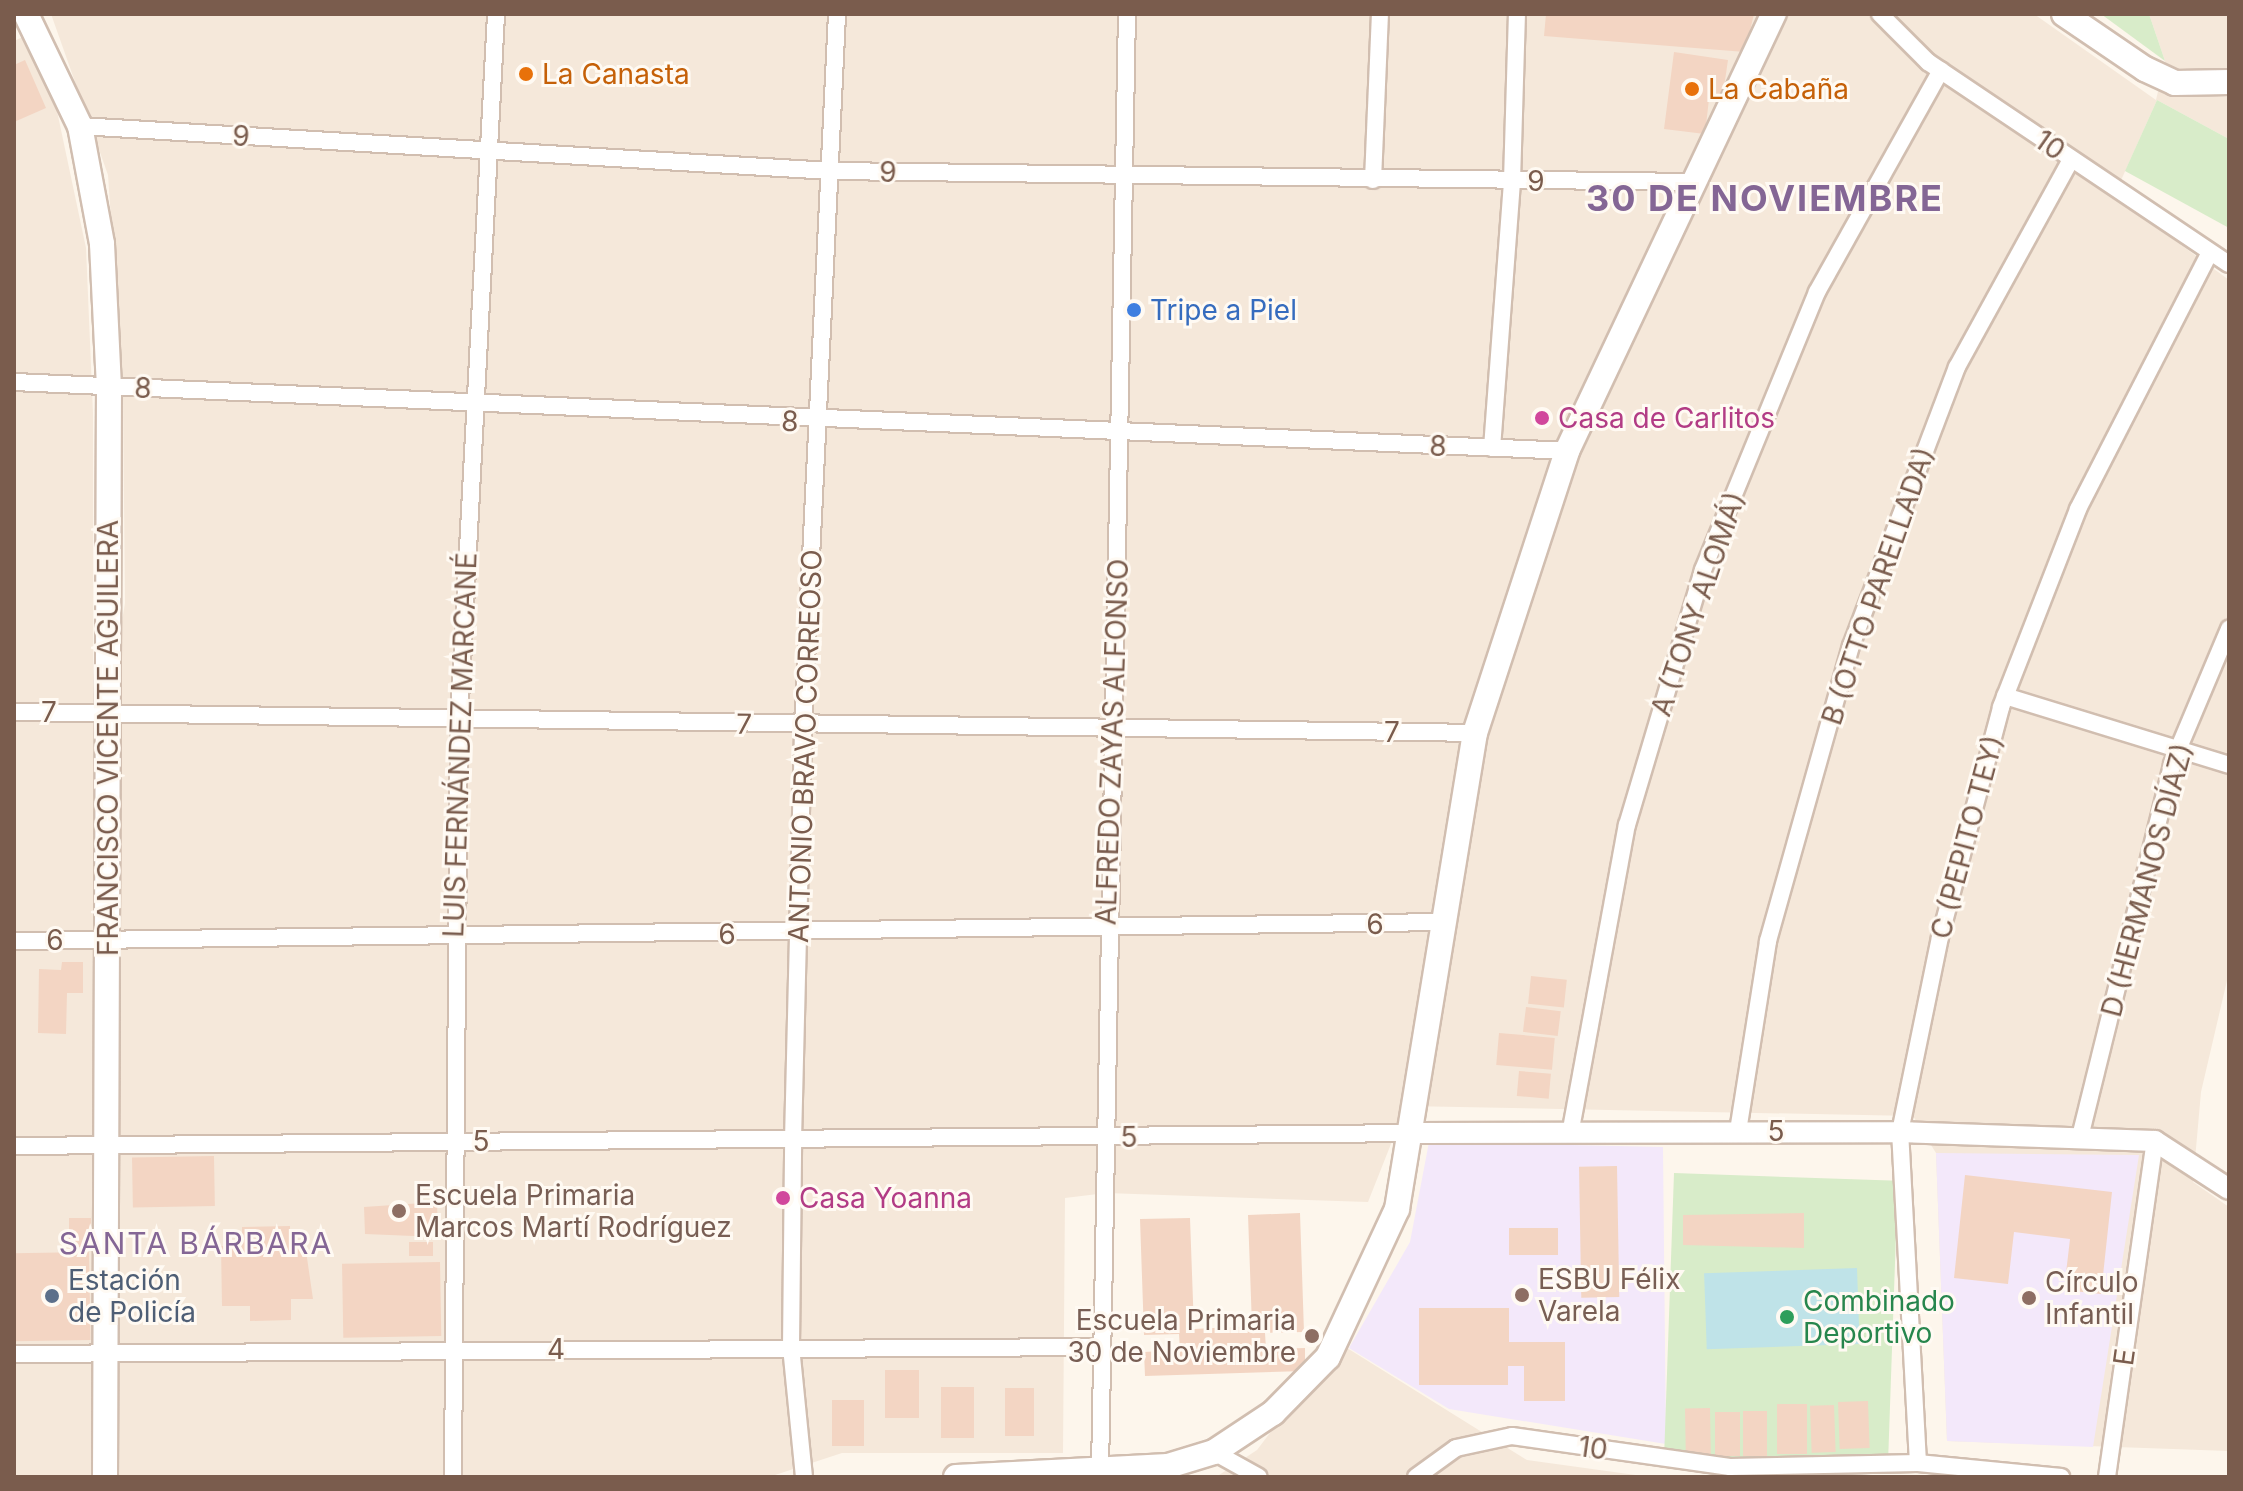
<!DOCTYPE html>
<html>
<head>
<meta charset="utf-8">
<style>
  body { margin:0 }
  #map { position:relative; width:2243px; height:1491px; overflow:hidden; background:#fdf6ec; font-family:Inter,sans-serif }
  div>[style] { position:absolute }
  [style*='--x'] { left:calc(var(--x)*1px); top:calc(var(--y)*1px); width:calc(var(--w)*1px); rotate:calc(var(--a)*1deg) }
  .residential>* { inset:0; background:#f5e8da }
  .education>* { inset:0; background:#f3e8fa }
  .green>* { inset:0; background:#d8ecc9; transform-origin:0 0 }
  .water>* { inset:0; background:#bfe3e8; transform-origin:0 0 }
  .building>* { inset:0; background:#f3d5c3; transform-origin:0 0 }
  .roads { filter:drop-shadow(2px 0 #d1beb0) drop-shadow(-2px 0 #d1beb0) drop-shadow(0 2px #d1beb0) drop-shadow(0 -2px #d1beb0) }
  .minor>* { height:16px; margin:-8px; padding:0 8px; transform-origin:8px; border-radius:8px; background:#fff }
  .tertiary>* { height:20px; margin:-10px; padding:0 10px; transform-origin:10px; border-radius:10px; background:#fff }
  .secondary>* { height:24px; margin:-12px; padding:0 12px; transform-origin:12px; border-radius:12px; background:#fff }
  .dots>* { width:22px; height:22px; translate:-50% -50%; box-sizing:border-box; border:4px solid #fffaf3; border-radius:50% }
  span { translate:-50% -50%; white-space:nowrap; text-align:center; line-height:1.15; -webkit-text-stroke:6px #fffaf3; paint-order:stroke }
  .food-label { font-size:28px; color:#c56008 }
  .left { translate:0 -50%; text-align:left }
  .street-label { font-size:28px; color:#7a5c4d }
  .shop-label { font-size:28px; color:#366cbe }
  .hotel-label { font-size:28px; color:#b23c85 }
  .education-label { font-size:28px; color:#785e54 }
  .right { translate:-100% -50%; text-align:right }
  .service-label { font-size:28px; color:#4e5e75 }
  .leisure-label { font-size:28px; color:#27864d }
  .neighbourhood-label { font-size:30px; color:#846695; letter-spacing:2px }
  .district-label { font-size:36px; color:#846695; font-weight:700; letter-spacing:2px }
  .frame { position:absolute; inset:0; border:16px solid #7a5c4d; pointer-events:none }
</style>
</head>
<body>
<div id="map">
  <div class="residential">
    <i style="clip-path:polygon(51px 14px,2034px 14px,2156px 100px,2165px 61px,2149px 14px,2229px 14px,2229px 139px,2157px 100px,2114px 196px,2229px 280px,2229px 972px,2201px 1092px,2193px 1182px,2229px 1207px,2229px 1451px,1947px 1441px,1936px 1153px,1913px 1116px,1406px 1106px,1368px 1202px,1106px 1193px,1065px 1198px,1063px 1453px,842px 1453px,769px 1477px,111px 1477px,107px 712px,125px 603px,123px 396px,108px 175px)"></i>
    <i style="clip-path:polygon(27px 35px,57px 111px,86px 248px,93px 413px,94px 1477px,14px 1477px,14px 41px)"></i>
    <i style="clip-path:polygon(1347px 1348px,1527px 1460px,1650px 1477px,1216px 1477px,1257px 1450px,1328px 1357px)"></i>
  </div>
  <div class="education">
    <i style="clip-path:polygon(1429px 1142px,1663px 1147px,1666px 1444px,1449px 1409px,1349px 1348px,1410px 1242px)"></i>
    <i style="clip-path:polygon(1936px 1153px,2139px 1155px,2093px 1447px,1947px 1441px)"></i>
  </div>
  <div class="green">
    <i style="clip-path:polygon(2101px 14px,2149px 14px,2165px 61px)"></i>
    <i style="clip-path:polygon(2157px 100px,2229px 139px,2229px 228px,2125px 171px)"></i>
    <i style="left:1674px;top:1173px;width:224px;height:283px;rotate:2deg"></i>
  </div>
  <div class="water">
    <i style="left:1857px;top:1268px;width:76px;height:153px;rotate:88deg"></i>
  </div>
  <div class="building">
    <i style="clip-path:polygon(1546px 14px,1754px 14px,1745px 52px,1544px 36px)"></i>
    <i style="clip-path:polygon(1674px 52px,1728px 60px,1722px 101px,1709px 99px,1705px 134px,1664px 129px)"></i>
    <i style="clip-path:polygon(25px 60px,46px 108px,14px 122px,14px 65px)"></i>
    <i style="clip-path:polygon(62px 962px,83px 962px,83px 993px,67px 993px,66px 1034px,38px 1033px,39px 969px,61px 970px)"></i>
    <i style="left:1531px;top:976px;width:36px;height:28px;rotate:6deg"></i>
    <i style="left:1526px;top:1007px;width:35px;height:25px;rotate:7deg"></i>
    <i style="left:1499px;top:1033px;width:56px;height:32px;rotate:5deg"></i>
    <i style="left:1519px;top:1071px;width:32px;height:25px;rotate:5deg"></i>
    <i style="left:214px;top:1156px;width:50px;height:82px;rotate:89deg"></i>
    <i style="left:1617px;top:1166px;width:131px;height:38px;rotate:89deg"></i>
    <i style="clip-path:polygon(1965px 1175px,2112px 1192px,2101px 1294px,2064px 1290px,2070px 1239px,2014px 1232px,2008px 1284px,1954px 1278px)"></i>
    <i style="clip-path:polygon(437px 1202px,438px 1237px,365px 1234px,364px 1207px)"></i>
    <i style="clip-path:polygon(1300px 1213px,1304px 1332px,1265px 1333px,1266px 1349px,1305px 1348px,1305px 1371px,1145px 1376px,1144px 1352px,1180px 1350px,1179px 1334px,1144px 1335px,1140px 1219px,1190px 1218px,1194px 1329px,1252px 1326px,1248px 1215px)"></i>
    <i style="clip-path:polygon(1804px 1213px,1804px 1248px,1683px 1245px,1683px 1215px)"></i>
    <i style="left:69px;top:1218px;width:22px;height:29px"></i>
    <i style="clip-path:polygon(290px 1226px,290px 1244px,305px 1244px,313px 1299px,291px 1299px,291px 1320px,250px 1321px,250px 1306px,222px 1306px,221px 1246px,242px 1246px,242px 1227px)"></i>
    <i style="left:1558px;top:1228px;width:27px;height:49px;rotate:90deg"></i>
    <i style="left:409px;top:1242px;width:24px;height:14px"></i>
    <i style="left:89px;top:1252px;width:88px;height:75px;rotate:89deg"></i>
    <i style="left:440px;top:1262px;width:74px;height:98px;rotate:89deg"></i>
    <i style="clip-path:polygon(1419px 1308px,1509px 1308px,1509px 1342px,1565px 1342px,1565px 1401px,1524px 1401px,1524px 1366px,1508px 1366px,1508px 1385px,1419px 1385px)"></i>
    <i style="left:885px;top:1370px;width:34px;height:48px"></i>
    <i style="left:941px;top:1387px;width:33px;height:51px"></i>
    <i style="left:1005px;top:1388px;width:29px;height:48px"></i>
    <i style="left:832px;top:1400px;width:32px;height:46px"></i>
    <i style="left:1868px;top:1401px;width:47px;height:30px;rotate:88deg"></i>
    <i style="left:1777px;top:1404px;width:30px;height:50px"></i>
    <i style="left:1834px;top:1405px;width:47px;height:24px;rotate:88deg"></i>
    <i style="left:1710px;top:1408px;width:47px;height:25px;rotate:89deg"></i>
    <i style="left:1743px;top:1411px;width:24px;height:45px"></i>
    <i style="left:1715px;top:1412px;width:25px;height:44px"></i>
  </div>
  <div class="roads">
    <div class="minor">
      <i style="--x:1880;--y:14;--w:68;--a:45"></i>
      <i style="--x:1928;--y:62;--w:362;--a:33.9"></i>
      <i style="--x:80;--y:126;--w:751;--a:3.43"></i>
      <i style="--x:830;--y:171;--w:867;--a:0.73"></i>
      <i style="--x:1373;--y:180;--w:166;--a:-87.6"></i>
      <i style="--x:14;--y:382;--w:1555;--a:2.54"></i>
      <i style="--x:1492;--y:448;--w:268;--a:-85.7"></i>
      <i style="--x:1512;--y:181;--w:167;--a:-88.3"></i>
      <i style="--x:2005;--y:696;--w:234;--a:17.1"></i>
      <i style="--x:14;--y:712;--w:1461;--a:0.82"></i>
      <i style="--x:14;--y:941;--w:1425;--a:-0.76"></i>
      <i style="--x:1571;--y:1129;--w:309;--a:-79.6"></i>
      <i style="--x:1627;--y:825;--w:266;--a:-73.4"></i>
      <i style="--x:1703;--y:570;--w:300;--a:-67.7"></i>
      <i style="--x:1817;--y:292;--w:254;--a:-60.8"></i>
      <i style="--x:1738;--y:1131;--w:192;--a:-81"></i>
      <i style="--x:1768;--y:941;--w:306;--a:-74.3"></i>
      <i style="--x:1851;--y:646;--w:298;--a:-69.2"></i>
      <i style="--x:1957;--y:367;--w:236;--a:-61.2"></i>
      <i style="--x:2080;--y:1137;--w:384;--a:-76.1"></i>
      <i style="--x:2172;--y:764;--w:147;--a:-67.1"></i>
      <i style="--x:14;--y:1146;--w:1399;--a:-0.53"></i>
      <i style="--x:14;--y:1354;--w:1084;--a:-0.37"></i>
      <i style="--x:1214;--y:1452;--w:51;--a:29.1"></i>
      <i style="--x:1918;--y:1463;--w:331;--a:-93.1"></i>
      <i style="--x:1900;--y:1132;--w:199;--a:-78.4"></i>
      <i style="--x:1940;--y:937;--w:238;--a:-75.1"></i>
      <i style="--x:2001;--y:707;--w:212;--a:-68.7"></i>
      <i style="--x:2078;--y:509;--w:287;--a:-62.8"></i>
      <i style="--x:1100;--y:1471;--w:1457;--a:-88.94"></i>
      <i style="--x:453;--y:1477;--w:756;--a:-89.55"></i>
      <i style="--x:459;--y:721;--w:708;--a:-87"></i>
      <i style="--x:804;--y:1477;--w:131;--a:-95.7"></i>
      <i style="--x:791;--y:1347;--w:207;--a:-89.4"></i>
      <i style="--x:793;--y:1140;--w:415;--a:-88.6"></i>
      <i style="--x:803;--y:725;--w:712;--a:-87.26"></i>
      <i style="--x:1416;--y:1477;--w:49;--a:-35.9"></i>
      <i style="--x:1456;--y:1448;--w:57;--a:-12.1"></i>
      <i style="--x:1512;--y:1436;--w:220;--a:8.1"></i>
      <i style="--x:1730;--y:1467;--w:188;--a:-1.2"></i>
      <i style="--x:1918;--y:1463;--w:144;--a:5.6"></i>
      <i style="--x:2107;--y:1477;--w:339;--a:-81.9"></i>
    </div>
    <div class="tertiary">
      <i style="--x:1413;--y:1133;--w:487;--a:-0.1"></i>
      <i style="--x:1900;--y:1132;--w:255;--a:2"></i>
      <i style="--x:2155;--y:1141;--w:88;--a:33"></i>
    </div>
    <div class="secondary">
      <i style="--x:26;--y:14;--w:124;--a:64.3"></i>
      <i style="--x:80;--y:126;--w:120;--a:79.4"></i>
      <i style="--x:102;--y:244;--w:143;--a:87.2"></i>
      <i style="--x:109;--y:387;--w:1090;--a:90.21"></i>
      <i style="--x:2064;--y:14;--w:98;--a:34.2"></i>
      <i style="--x:2145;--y:69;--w:33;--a:25"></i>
      <i style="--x:2175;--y:83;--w:54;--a:-1.1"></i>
      <i style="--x:956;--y:1477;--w:212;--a:-3"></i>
      <i style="--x:1168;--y:1466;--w:48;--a:-16.9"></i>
      <i style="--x:1214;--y:1452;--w:71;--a:-33.5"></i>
      <i style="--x:1273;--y:1413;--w:78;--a:-45.5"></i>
      <i style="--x:1328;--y:1357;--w:163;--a:-65"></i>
      <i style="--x:1397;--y:1209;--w:482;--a:-80.7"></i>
      <i style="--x:1475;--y:733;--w:297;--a:-71.9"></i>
      <i style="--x:1567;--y:451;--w:484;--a:-64.7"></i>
    </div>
  </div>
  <div class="dots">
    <i style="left:526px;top:74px;background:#e8710a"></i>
    <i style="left:1692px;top:89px;background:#e8710a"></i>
    <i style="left:1134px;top:310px;background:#3f7fe0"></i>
    <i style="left:1542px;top:418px;background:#d1479c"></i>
    <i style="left:783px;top:1198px;background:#d1479c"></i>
    <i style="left:399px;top:1211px;background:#8d6e63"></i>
    <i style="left:1522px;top:1295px;background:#8d6e63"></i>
    <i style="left:52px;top:1296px;background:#5c6f8a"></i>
    <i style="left:2029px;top:1298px;background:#8d6e63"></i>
    <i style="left:1787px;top:1317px;background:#2e9e5b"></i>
    <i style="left:1312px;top:1336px;background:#8d6e63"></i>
  </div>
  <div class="food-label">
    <span class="left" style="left:542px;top:74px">La Canasta</span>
    <span class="left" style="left:1708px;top:89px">La Cabaña</span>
  </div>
  <div class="street-label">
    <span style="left:241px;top:136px;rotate:4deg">9</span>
    <span style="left:2050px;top:145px;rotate:35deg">10</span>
    <span style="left:888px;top:172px;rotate:1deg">9</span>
    <span style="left:1536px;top:181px">9</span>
    <span style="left:143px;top:388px;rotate:3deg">8</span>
    <span style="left:790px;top:421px;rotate:3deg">8</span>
    <span style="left:1438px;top:446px;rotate:2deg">8</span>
    <span style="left:1878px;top:586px;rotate:-71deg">B (OTTO PARELLADA)</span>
    <span style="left:1698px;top:604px;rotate:-71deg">A (TONY ALOMÁ)</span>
    <span style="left:49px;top:712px">7</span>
    <span style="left:744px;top:724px;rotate:1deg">7</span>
    <span style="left:1392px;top:732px">7</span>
    <span style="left:108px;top:738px;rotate:-90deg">FRANCISCO VICENTE AGUILERA</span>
    <span style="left:1112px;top:742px;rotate:-88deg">ALFREDO ZAYAS ALFONSO</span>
    <span style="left:460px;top:745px;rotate:-88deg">LUIS FERNÁNDEZ MARCANÉ</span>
    <span style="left:805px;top:746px;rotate:-88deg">ANTONIO BRAVO CORREOSO</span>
    <span style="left:1967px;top:837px;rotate:-75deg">C (PEPITO TEY)</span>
    <span style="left:2147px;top:880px;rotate:-75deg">D (HERMANOS DÍAZ)</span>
    <span style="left:1375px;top:924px;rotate:-1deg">6</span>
    <span style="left:727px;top:934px;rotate:-1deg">6</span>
    <span style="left:55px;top:940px">6</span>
    <span style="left:1776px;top:1131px">5</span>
    <span style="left:1129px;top:1137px;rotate:-1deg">5</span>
    <span style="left:481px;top:1141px">5</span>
    <span style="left:556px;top:1349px">4</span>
    <span style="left:2124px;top:1357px;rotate:-82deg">E</span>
    <span style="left:1593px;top:1448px;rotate:8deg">10</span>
  </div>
  <div class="shop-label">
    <span class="left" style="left:1150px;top:310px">Tripe a Piel</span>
  </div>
  <div class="hotel-label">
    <span class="left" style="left:1558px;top:418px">Casa de Carlitos</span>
    <span class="left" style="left:799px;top:1198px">Casa Yoanna</span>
  </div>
  <div class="education-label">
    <span class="left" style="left:415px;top:1211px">Escuela Primaria<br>Marcos Martí Rodríguez</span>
    <span class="left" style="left:1538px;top:1295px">ESBU Félix<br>Varela</span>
    <span class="left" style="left:2045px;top:1298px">Círculo<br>Infantil</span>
    <span class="right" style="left:1296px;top:1336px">Escuela Primaria<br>30 de Noviembre</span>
  </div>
  <div class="service-label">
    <span class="left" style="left:68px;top:1296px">Estación<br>de Policía</span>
  </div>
  <div class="leisure-label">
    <span class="left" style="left:1803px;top:1317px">Combinado<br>Deportivo</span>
  </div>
  <div class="neighbourhood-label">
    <span style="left:196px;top:1243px">SANTA BÁRBARA</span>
  </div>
  <div class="district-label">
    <span style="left:1765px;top:199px">30 DE NOVIEMBRE</span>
  </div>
  <div class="frame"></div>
</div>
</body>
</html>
